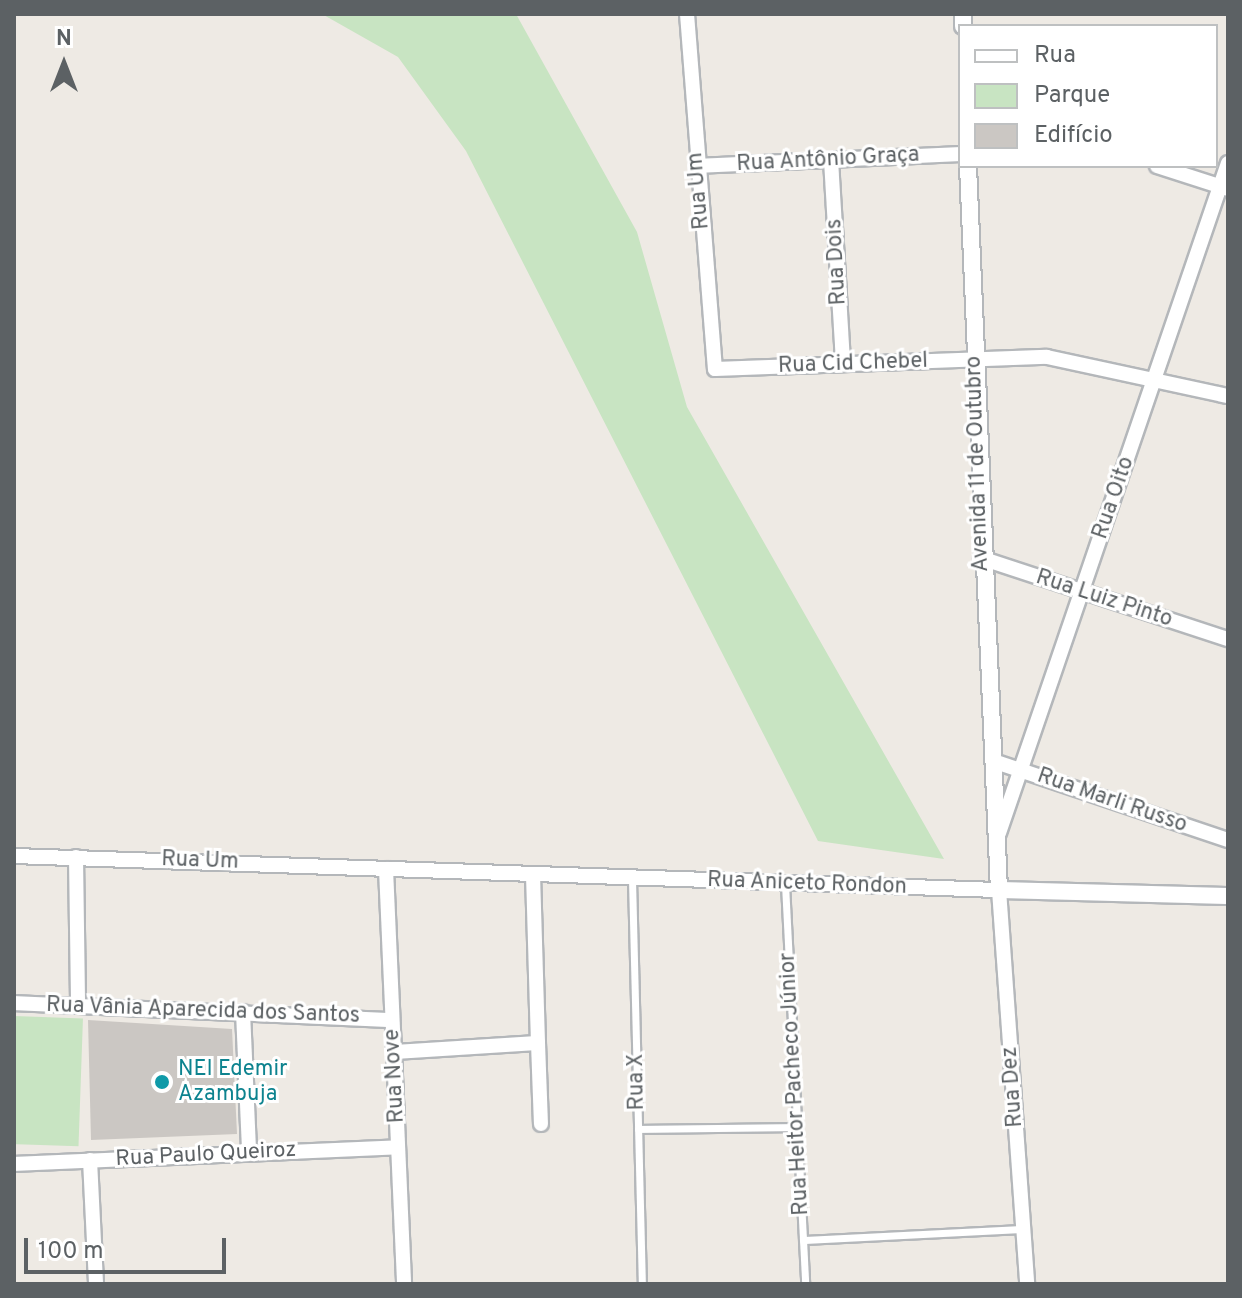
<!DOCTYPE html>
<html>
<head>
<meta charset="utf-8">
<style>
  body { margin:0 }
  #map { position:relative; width:1242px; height:1298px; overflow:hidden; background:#eeeae4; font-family:Overpass,sans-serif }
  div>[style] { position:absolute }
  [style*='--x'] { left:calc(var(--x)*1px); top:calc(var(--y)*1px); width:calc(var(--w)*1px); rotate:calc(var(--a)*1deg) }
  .green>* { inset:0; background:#c8e4c2; transform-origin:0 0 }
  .building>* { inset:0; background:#cbc7c3 }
  .roads { filter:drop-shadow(2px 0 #b4b7ba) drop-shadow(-2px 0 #b4b7ba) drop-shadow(0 2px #b4b7ba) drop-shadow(0 -2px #b4b7ba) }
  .service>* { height:7px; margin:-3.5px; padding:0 3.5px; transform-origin:3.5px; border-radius:3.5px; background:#fff }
  .minor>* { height:14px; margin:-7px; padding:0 7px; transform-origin:7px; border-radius:7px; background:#fff }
  .tertiary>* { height:16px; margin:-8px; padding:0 8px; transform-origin:8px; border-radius:8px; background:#fff }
  .dots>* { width:22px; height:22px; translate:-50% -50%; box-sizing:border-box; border:4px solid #fff; border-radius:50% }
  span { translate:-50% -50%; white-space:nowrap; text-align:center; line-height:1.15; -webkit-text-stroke:6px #fff; paint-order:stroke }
  .street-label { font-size:22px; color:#5c6164 }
  .culture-label { font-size:22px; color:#0d838f }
  .left { translate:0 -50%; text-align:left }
  .frame { position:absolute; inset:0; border:16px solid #5c6164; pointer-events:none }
  .legend { position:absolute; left:958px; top:24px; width:260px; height:144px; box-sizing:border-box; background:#fff; border:2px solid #bec0c1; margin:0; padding:10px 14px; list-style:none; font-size:24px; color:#5c6164 }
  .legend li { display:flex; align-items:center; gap:16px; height:40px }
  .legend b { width:40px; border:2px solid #bec0c1 }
  .north { position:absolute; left:24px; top:24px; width:80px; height:80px; -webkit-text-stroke:6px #fff; paint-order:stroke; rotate:0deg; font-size:22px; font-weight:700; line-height:32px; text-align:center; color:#5c6164 }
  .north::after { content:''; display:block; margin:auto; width:28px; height:36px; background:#5c6164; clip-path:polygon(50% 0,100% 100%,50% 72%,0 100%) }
  .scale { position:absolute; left:24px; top:1238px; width:202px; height:36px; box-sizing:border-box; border:4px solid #5c6164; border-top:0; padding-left:10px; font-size:24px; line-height:28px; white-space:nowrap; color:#5c6164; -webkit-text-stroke:6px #fff; paint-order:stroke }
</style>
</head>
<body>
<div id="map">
  <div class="green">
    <i style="clip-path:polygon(322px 14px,516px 14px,637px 232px,687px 407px,944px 859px,818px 841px,466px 151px,398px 57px)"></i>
    <i style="left:14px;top:1016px;width:69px;height:128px;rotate:2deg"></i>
  </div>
  <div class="building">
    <i style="clip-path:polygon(88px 1020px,232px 1029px,237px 1134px,91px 1140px)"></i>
  </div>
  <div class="roads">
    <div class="service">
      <i style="--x:632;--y:879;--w:405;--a:88.6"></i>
      <i style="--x:785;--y:884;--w:400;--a:87.1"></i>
      <i style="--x:638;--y:1129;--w:159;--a:-0.7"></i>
      <i style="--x:803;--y:1240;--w:220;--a:-2.9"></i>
    </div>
    <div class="minor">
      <i style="--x:687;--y:14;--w:356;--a:85.5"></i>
      <i style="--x:715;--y:369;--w:332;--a:-2.1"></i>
      <i style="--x:1047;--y:357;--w:185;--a:12.2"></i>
      <i style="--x:831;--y:160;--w:204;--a:86.6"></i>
      <i style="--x:697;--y:166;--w:263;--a:-2.6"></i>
      <i style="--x:1157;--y:166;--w:75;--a:17.9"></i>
      <i style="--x:981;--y:558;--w:260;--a:18.2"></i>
      <i style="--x:996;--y:762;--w:245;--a:18.6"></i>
      <i style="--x:999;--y:833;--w:708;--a:-71.13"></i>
      <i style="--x:14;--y:856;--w:986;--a:1.98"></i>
      <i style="--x:999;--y:890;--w:395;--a:85.9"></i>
      <i style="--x:76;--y:857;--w:149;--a:89.2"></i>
      <i style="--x:386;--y:869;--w:415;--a:87.5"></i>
      <i style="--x:14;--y:1003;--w:378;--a:2.6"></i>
      <i style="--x:243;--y:1012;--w:140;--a:87.5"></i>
      <i style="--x:538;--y:1043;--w:81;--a:87.9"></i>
      <i style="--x:394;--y:1052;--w:144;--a:-3.6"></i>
      <i style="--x:538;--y:1043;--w:168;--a:-91.7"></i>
      <i style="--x:90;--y:1160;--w:124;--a:87.2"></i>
      <i style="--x:14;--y:1164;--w:384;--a:-2.5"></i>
    </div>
    <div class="tertiary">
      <i style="--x:963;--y:14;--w:12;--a:90"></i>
      <i style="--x:968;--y:166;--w:725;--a:87.55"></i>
      <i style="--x:999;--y:890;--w:229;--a:1.5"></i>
    </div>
  </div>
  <div class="dots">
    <i style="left:162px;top:1082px;background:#0f9aa8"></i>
  </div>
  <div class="street-label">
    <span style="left:828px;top:160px;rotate:-3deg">Rua Antônio Graça</span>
    <span style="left:699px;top:191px;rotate:-95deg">Rua Um</span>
    <span style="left:837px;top:262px;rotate:-93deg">Rua Dois</span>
    <span style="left:853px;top:364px;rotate:-2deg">Rua Cid Chebel</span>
    <span style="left:978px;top:464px;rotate:-92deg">Avenida 11 de Outubro</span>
    <span style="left:1114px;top:498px;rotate:-71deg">Rua Oito</span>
    <span style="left:1104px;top:599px;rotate:18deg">Rua Luiz Pinto</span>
    <span style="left:1112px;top:801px;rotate:19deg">Rua Marli Russo</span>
    <span style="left:200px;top:861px;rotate:2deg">Rua Um</span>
    <span style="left:807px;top:884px;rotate:2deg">Rua Aniceto Rondon</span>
    <span style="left:203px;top:1011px;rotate:2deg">Rua Vânia Aparecida dos Santos</span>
    <span style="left:395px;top:1076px;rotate:-93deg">Rua Nove</span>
    <span style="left:637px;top:1082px;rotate:-91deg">Rua X</span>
    <span style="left:795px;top:1084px;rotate:-93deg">Rua Heitor Pacheco Júnior</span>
    <span style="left:1013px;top:1087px;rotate:-94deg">Rua Dez</span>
    <span style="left:206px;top:1155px;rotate:-3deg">Rua Paulo Queiroz</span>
  </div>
  <div class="culture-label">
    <span class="left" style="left:178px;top:1082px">NEI Edemir<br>Azambuja</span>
  </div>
  <div class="frame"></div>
  <ul class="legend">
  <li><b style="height:10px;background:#fff"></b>Rua</li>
  <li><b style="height:22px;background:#c8e4c2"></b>Parque</li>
  <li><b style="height:22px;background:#cbc7c3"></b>Edifício</li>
  </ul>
  <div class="north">N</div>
  <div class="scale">100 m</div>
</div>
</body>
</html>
